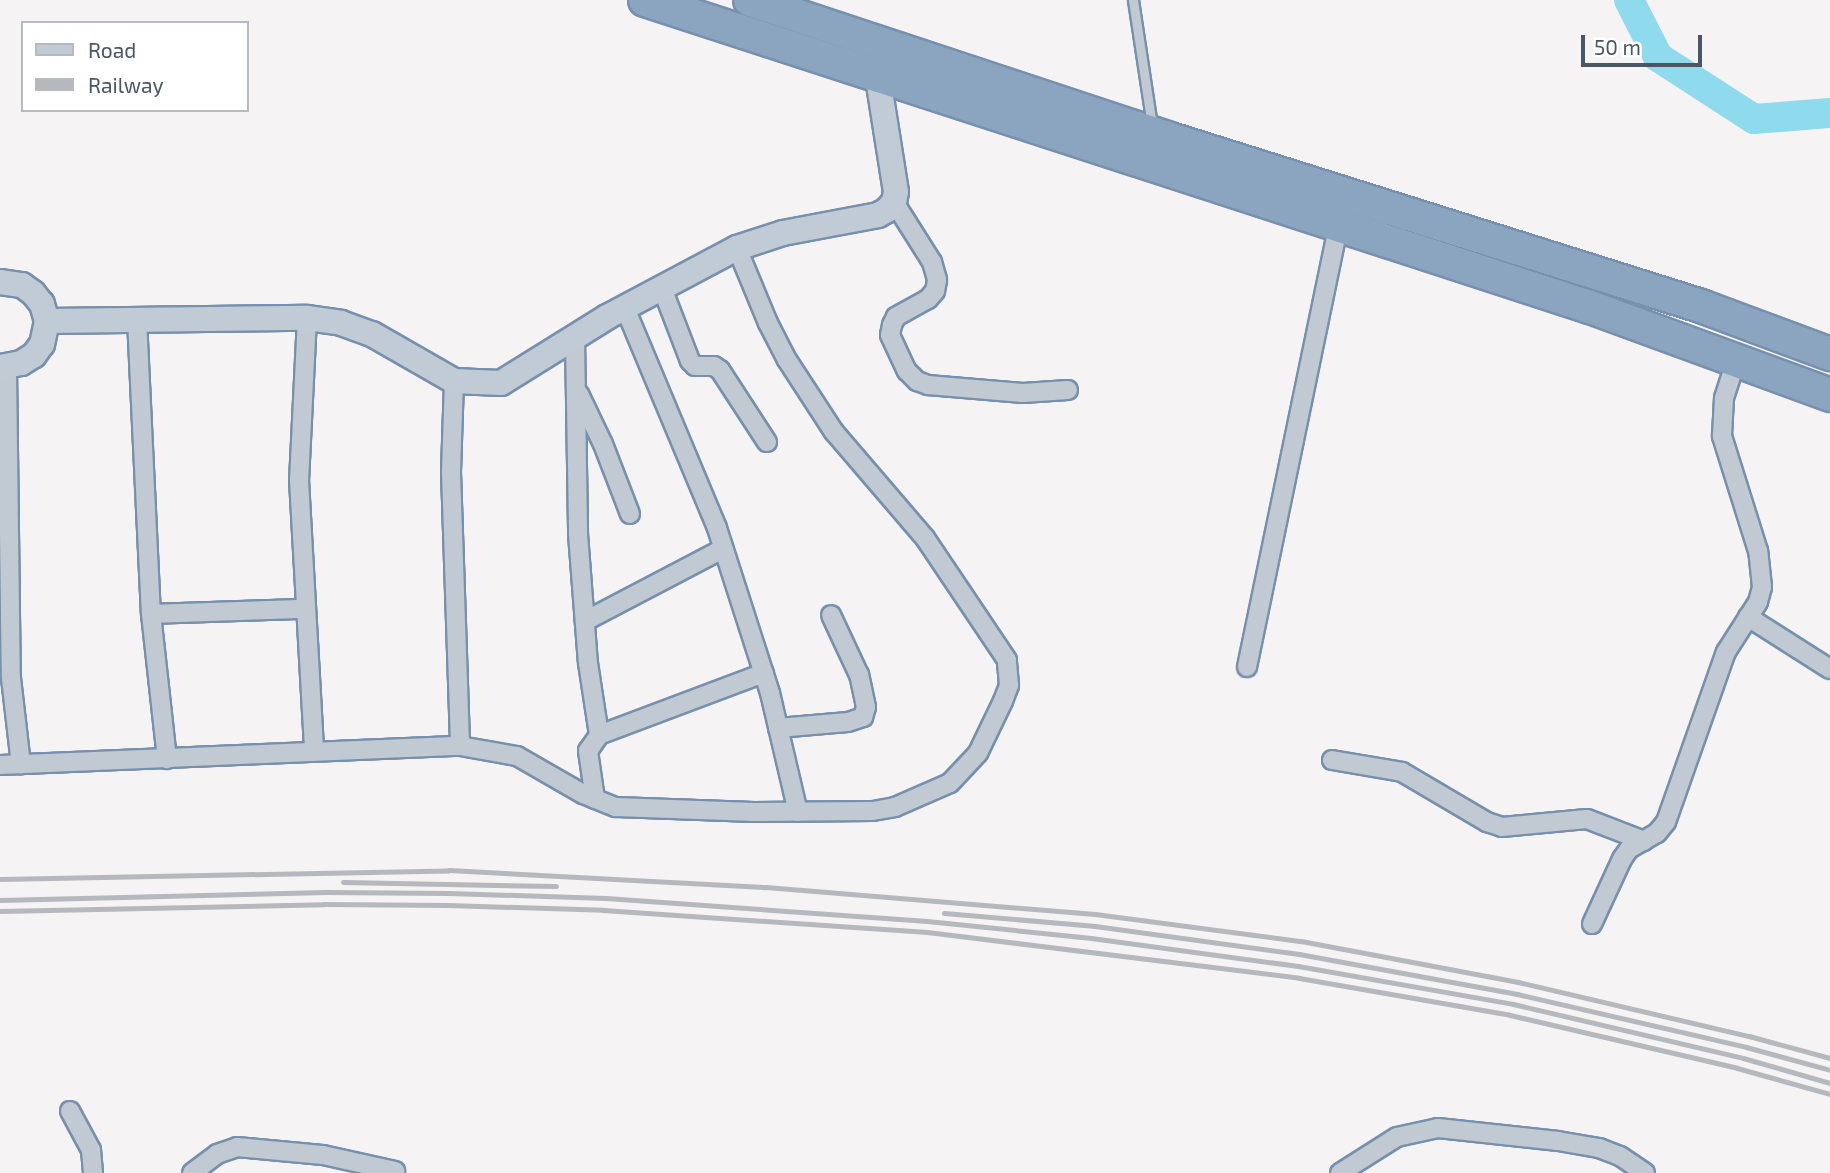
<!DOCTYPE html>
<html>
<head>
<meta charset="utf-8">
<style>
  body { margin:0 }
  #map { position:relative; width:1830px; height:1173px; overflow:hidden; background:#f5f3f3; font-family:"Exo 2",sans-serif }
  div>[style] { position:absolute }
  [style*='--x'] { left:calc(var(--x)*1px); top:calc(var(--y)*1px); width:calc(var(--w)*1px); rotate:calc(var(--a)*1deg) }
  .river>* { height:30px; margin:-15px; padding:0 15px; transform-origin:15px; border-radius:15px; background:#90daee }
  .roads { filter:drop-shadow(2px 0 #7690ad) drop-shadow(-2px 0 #7690ad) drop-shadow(0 2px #7690ad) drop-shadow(0 -2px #7690ad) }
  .lane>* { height:9px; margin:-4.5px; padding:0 4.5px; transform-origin:4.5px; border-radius:4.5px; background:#c1cad2 }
  .street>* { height:18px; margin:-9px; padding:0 9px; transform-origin:9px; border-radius:9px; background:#c1cad2 }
  .secondary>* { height:24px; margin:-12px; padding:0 12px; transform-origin:12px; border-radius:12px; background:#c1cbd6 }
  .highway>* { height:32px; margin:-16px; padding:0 16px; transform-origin:16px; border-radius:16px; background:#8ba5c1 }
  .rail>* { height:5px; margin:-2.5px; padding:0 2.5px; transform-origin:2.5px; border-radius:2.5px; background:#b5b8bd }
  span { translate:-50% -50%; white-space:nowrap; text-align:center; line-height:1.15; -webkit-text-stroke:5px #fff; paint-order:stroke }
  .legend { position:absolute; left:21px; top:21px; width:228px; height:91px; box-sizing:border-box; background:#fff; border:2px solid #b7bbc0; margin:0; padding:9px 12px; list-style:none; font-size:21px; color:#4a5661 }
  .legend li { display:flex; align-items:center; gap:14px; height:35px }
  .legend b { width:35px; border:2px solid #b7bbc0 }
  .scale { position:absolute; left:1581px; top:35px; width:121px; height:32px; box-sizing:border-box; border:4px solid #4a5661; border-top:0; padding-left:9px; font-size:21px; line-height:24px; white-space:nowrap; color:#4a5661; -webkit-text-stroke:5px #fff; paint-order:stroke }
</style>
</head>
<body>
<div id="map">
  <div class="river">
    <i style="--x:1629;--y:0;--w:64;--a:63"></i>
    <i style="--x:1658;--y:57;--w:114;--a:32.9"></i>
    <i style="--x:1754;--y:119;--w:76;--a:-4.5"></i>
  </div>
  <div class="roads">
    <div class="lane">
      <i style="--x:1133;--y:0;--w:127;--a:81.4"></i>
    </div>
    <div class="street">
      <i style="--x:894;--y:202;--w:71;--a:57.7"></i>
      <i style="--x:932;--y:262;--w:19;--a:74"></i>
      <i style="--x:937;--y:280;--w:11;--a:100"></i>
      <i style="--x:935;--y:291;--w:11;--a:131"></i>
      <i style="--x:928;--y:299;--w:37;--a:151"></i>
      <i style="--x:896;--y:317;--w:9;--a:117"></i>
      <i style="--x:892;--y:325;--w:10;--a:101"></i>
      <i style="--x:890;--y:335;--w:40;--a:65"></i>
      <i style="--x:907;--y:371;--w:14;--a:45"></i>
      <i style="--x:917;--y:381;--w:12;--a:20"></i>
      <i style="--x:928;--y:385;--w:95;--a:4.8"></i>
      <i style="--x:1023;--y:393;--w:45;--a:-3.8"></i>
      <i style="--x:662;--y:288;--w:78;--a:69"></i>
      <i style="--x:690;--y:361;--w:7;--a:45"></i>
      <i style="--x:695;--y:366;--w:19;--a:0"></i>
      <i style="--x:714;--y:366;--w:7;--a:34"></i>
      <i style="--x:720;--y:370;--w:86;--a:56.9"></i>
      <i style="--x:625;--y:308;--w:238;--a:67.3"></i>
      <i style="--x:717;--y:528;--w:173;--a:72.2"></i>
      <i style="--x:770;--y:693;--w:122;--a:76.8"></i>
      <i style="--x:307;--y:318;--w:162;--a:92.8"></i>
      <i style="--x:299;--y:480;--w:272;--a:86.8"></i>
      <i style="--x:137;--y:319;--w:295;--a:87.3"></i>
      <i style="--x:151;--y:614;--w:146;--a:83.7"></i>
      <i style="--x:575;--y:338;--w:196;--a:89.1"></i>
      <i style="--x:578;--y:534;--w:129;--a:85.6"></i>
      <i style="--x:588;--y:663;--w:73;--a:81.3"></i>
      <i style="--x:7;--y:367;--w:311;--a:89.3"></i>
      <i style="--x:11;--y:678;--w:87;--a:83.4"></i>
      <i style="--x:454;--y:381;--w:91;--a:91.9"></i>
      <i style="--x:451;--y:472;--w:274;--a:88.1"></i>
      <i style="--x:579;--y:394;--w:55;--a:64.4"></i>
      <i style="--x:603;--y:444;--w:75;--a:68.9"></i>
      <i style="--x:151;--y:614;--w:154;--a:-1.9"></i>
      <i style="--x:1748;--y:617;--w:97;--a:32.4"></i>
      <i style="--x:585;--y:621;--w:156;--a:-27.6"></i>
      <i style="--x:1247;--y:667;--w:450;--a:-78.3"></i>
      <i style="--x:778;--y:728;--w:70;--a:-4.9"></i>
      <i style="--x:848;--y:722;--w:16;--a:-18"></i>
      <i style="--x:863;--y:717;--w:10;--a:-73"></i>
      <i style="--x:866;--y:707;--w:33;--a:-102"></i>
      <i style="--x:859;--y:675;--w:66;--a:-115"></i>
      <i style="--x:1332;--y:760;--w:71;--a:9.7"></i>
      <i style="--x:1402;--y:772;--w:99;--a:30.5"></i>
      <i style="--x:1487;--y:822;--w:16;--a:18"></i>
      <i style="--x:1502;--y:827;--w:85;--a:-5.4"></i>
      <i style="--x:1587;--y:819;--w:61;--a:21.1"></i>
      <i style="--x:0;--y:765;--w:460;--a:-2.4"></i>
      <i style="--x:460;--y:746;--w:58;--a:10"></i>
      <i style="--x:517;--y:756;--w:76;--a:29.9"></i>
      <i style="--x:583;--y:794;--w:35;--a:22"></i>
      <i style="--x:616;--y:807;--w:138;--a:2.1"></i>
      <i style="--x:754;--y:812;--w:119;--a:-0.5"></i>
      <i style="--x:873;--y:811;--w:22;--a:-10"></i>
      <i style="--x:895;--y:807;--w:60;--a:-23.6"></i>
      <i style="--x:950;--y:783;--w:41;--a:-47"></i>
      <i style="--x:978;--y:753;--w:58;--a:-64.3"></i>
      <i style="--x:1003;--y:701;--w:17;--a:-69"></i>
      <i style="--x:1009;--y:685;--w:25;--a:-95"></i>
      <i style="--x:1007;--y:660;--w:147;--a:-123.9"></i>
      <i style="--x:925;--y:538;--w:140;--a:-130.6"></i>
      <i style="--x:834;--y:432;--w:86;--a:-123.1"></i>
      <i style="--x:787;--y:360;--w:42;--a:-117.2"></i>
      <i style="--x:768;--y:323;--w:81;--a:-112.5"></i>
      <i style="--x:595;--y:799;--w:49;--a:-98.3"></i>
      <i style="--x:588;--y:751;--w:19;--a:-55"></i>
      <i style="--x:599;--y:735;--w:176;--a:-20.6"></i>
      <i style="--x:1592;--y:924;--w:72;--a:-65.2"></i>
      <i style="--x:1622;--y:859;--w:12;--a:-55"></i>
      <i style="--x:1629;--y:849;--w:32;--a:-30"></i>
      <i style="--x:1657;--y:833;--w:14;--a:-51"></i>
      <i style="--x:1666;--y:822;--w:180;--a:-70.6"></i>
      <i style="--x:1726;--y:652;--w:59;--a:-57.4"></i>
      <i style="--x:1758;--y:602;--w:16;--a:-75"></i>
      <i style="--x:1762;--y:587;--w:36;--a:-96"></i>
      <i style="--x:1758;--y:551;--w:121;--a:-107.4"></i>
      <i style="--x:1722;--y:436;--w:38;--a:-87"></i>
      <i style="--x:1724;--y:398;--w:42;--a:-72"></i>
      <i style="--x:70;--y:1111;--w:44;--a:61.7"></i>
      <i style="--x:91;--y:1150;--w:23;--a:85"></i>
      <i style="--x:192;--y:1173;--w:31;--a:-37"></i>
      <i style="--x:217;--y:1154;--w:21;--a:-19"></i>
      <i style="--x:237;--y:1147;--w:86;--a:5.3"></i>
      <i style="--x:323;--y:1155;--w:74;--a:12.5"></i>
      <i style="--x:1340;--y:1173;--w:67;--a:-32.3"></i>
      <i style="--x:1397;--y:1137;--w:42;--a:-12.4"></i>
      <i style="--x:1438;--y:1128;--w:121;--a:6.2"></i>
      <i style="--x:1558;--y:1141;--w:42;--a:9.7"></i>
      <i style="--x:1599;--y:1148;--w:22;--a:21"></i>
      <i style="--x:1620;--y:1156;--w:30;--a:34"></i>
    </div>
    <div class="secondary">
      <i style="--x:0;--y:282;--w:22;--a:8"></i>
      <i style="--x:22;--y:285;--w:14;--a:36"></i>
      <i style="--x:33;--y:293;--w:14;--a:51"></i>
      <i style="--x:42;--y:304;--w:18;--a:74"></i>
      <i style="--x:47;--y:321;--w:24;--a:102"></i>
      <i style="--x:42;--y:344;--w:14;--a:126"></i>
      <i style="--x:34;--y:355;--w:15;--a:148"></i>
      <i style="--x:21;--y:363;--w:21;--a:169"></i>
      <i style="--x:47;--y:321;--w:260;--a:-0.7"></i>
      <i style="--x:307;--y:318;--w:34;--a:8"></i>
      <i style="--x:341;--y:323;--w:33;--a:20"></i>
      <i style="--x:372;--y:334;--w:95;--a:29.8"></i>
      <i style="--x:454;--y:381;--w:47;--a:2.4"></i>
      <i style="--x:501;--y:383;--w:125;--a:-31.9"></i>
      <i style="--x:607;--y:317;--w:147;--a:-28"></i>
      <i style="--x:737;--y:248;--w:48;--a:-18.1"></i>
      <i style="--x:783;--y:233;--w:97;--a:-10.7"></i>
      <i style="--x:878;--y:215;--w:10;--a:-29"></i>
      <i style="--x:887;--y:210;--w:11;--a:-49"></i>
      <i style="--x:894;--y:202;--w:10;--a:-79"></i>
      <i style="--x:896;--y:192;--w:115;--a:-99"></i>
    </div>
    <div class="highway">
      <i style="--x:645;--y:0;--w:994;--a:18"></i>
      <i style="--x:1590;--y:307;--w:256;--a:20.1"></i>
      <i style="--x:750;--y:0;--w:442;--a:18.3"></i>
      <i style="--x:1170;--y:139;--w:557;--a:17.46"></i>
      <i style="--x:1701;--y:306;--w:138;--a:20.4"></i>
    </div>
  </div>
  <div class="rail">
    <i style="--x:0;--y:879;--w:449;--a:-1.1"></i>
    <i style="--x:449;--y:870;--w:317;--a:3.1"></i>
    <i style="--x:766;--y:887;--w:330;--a:4.7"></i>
    <i style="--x:1095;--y:914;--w:208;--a:7.5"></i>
    <i style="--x:1301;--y:941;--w:221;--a:10.7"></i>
    <i style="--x:1518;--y:982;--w:237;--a:13.2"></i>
    <i style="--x:1749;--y:1036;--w:84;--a:15.2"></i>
    <i style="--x:343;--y:882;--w:213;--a:1.1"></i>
    <i style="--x:0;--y:900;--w:326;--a:-1.4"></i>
    <i style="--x:326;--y:892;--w:122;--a:0.5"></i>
    <i style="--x:448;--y:893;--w:158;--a:1.8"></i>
    <i style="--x:606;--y:898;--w:322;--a:4.1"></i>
    <i style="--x:927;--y:921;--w:165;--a:5.9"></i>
    <i style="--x:1091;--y:938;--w:209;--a:7.7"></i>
    <i style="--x:1298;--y:966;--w:218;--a:10"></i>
    <i style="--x:1513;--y:1004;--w:236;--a:13.2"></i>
    <i style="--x:1743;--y:1058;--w:91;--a:16"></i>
    <i style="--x:0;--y:911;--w:324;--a:-1.2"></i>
    <i style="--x:324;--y:904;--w:124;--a:0.5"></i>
    <i style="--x:448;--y:905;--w:155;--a:1.8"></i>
    <i style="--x:603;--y:910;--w:325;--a:3.9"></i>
    <i style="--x:927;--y:932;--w:375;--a:7"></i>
    <i style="--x:1299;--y:978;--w:214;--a:9.9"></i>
    <i style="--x:1510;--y:1015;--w:233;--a:13.1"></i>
    <i style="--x:1737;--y:1068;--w:97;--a:15.6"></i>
    <i style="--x:944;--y:913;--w:152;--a:4.9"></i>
    <i style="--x:1095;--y:926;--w:206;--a:7.8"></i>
    <i style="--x:1299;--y:954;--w:222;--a:10.4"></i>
    <i style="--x:1517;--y:994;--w:235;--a:13"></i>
    <i style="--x:1746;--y:1047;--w:87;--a:15.3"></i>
  </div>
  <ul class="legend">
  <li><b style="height:9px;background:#c1cbd6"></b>Road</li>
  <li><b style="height:9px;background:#b5b8bd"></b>Railway</li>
  </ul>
  <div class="scale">50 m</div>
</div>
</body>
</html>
